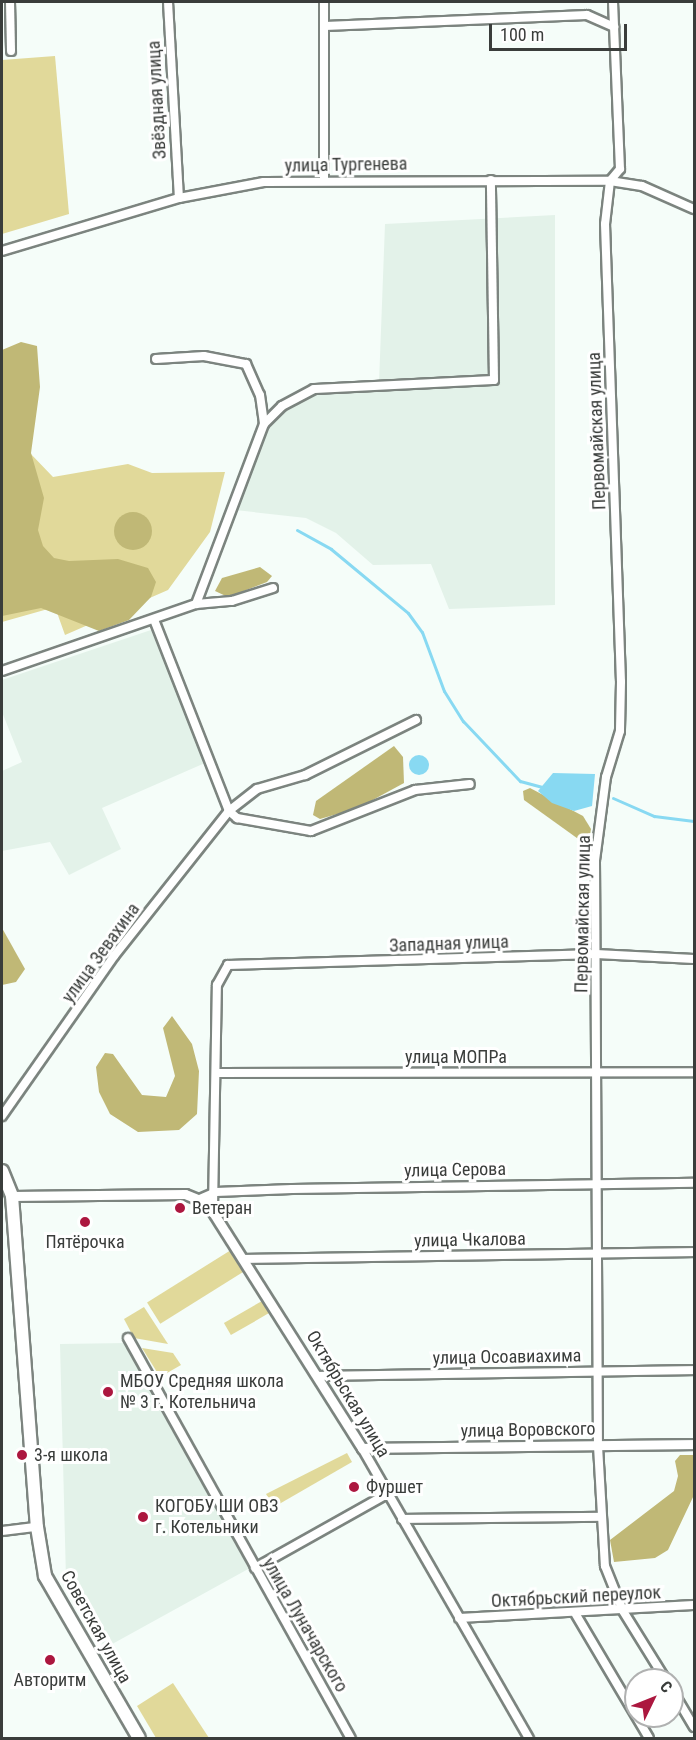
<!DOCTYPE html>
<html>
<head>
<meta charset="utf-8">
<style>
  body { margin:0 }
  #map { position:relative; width:696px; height:1740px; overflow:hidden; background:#f5fdf9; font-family:"Roboto Condensed",sans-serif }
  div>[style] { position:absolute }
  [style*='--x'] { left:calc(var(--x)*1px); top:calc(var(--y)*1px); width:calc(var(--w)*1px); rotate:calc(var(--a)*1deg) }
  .built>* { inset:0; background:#e3f2e9 }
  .green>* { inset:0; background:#e1d99a; transform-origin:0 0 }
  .forest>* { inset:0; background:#c0b876 }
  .round { border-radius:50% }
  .water>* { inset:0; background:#88d9f2 }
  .stream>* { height:3px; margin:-1.5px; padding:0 1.5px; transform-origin:1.5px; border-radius:1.5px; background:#88d9f2 }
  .roads { filter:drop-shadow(2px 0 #7c847f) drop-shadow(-2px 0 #7c847f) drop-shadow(0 2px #7c847f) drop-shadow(0 -2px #7c847f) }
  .minor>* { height:8px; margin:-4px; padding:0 4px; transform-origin:4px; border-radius:4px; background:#fff }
  .tertiary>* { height:9px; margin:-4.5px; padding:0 4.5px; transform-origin:4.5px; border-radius:4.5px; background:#fff }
  .primary>* { height:12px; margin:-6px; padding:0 6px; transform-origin:6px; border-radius:6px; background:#fff }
  .dots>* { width:16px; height:16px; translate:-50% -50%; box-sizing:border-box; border:3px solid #fff; border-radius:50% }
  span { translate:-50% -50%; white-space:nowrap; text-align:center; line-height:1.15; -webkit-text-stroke:6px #fff; paint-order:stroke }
  .street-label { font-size:18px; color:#3a3d3b }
  .poi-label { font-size:18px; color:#3a3d3b }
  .left { translate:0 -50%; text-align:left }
  .frame { position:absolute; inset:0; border:3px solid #3a3d3b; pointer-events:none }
  .north { position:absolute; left:624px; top:1668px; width:60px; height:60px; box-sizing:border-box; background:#fff; border:2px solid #b0b1b1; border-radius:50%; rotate:47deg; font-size:16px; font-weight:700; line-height:24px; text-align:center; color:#3a3d3b }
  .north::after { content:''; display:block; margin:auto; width:21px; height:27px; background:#ac173f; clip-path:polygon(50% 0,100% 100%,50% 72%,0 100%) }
  .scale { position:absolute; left:489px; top:24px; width:138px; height:27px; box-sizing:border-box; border:3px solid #3a3d3b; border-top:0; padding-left:8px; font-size:18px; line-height:21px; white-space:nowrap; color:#3a3d3b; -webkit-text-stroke:4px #fff; paint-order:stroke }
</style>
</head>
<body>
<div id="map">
  <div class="built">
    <i style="clip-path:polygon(555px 215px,555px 605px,449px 609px,431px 564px,373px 565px,336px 533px,306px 518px,235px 510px,264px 424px,282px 406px,314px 389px,379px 383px,385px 224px)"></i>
    <i style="clip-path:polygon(151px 630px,205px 763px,102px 808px,121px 849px,69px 875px,50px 842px,2px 851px,2px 771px,22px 762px,2px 712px,2px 680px)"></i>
    <i style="clip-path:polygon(127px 1343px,250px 1568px,105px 1648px,66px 1579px,60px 1344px)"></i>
  </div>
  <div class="green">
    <i style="clip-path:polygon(55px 56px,69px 214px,2px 234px,2px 60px)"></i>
    <i style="clip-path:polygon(2px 450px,28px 451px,53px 477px,128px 464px,152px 473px,225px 472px,210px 532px,168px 590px,65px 635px,55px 607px,2px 622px)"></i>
    <i style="left:231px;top:1250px;width:25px;height:99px;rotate:58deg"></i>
    <i style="left:262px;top:1301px;width:14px;height:44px;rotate:60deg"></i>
    <i style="clip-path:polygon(144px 1307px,168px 1344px,134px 1338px,124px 1319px)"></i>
    <i style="clip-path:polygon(142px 1348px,173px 1353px,181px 1365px,160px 1377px)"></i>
    <i style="clip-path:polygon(347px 1453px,352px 1462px,274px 1507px,266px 1494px)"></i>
    <i style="clip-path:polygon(173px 1683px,209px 1738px,156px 1738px,137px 1706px)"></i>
  </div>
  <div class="forest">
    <i style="clip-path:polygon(21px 342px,37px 346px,40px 387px,31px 453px,44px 498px,38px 530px,43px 546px,54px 558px,69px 561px,118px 559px,148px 568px,156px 582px,151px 597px,129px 620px,99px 631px,41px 608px,2px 616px,2px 350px)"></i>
    <i class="round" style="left:114px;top:512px;width:38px;height:38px"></i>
    <i style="clip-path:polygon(260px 567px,272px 576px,267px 582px,228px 597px,215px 591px,222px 578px)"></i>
    <i style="clip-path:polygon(394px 746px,403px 757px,404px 783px,358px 808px,320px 819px,313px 815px,316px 801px)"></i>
    <i style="clip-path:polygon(530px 788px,583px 816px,591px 829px,588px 846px,524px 800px,523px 791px)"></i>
    <i style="clip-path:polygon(2px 928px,25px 969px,16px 982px,2px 985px)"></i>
    <i style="clip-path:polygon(172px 1016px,192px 1044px,199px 1071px,197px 1114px,179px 1130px,138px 1132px,110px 1114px,99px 1092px,96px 1067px,105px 1053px,113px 1054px,142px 1095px,166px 1097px,175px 1076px,163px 1028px)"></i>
    <i style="clip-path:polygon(680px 1455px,694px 1455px,694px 1495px,668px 1550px,655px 1558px,614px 1562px,610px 1540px,674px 1491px,678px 1476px,675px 1461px)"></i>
  </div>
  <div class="water">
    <i class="round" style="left:409px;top:755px;width:20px;height:20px"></i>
    <i style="clip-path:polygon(553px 773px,595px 774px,592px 806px,574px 811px,552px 803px,538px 791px)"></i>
  </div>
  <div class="stream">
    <i style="--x:297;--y:530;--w:39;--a:29"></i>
    <i style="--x:331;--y:549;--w:100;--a:39.7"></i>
    <i style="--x:408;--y:613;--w:24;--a:54"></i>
    <i style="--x:422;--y:632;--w:63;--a:69.6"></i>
    <i style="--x:444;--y:691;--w:36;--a:58"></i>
    <i style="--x:463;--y:721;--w:83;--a:46.5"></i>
    <i style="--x:520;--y:781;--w:23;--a:15"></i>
    <i style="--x:613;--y:798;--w:45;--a:23.7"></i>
    <i style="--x:654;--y:816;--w:40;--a:7.1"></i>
  </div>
  <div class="roads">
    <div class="minor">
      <i style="--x:10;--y:2;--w:49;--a:88.8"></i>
      <i style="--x:168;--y:2;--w:196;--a:86.8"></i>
      <i style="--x:324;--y:2;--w:176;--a:90"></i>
      <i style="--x:613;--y:2;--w:167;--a:87.6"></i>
      <i style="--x:620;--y:169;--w:16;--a:130"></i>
      <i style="--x:610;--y:181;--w:43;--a:96.6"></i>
      <i style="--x:605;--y:224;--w:458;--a:88"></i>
      <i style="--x:621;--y:682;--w:49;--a:91.2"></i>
      <i style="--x:620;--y:731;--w:48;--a:106.9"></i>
      <i style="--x:606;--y:777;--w:85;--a:97.5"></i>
      <i style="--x:595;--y:861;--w:585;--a:89.71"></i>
      <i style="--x:598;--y:1446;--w:120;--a:86.7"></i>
      <i style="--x:605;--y:1566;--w:48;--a:68.2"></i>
      <i style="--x:623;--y:1611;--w:81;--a:58.1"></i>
      <i style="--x:325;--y:26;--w:262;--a:-2.4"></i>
      <i style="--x:587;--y:15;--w:30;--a:24"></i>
      <i style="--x:2;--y:251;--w:185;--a:-16.7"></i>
      <i style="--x:179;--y:198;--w:86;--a:-10.7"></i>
      <i style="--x:264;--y:182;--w:346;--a:-0.2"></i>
      <i style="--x:610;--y:181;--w:32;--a:9"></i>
      <i style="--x:642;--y:186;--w:57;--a:23.9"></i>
      <i style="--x:156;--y:359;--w:48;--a:-3.6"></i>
      <i style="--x:204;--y:356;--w:43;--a:10.8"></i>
      <i style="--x:246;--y:364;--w:34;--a:66"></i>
      <i style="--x:260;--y:395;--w:29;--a:82"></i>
      <i style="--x:196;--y:604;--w:192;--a:-69.3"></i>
      <i style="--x:264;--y:424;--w:25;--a:-45"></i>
      <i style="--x:282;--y:406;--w:36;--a:-28"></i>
      <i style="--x:314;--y:389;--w:180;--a:-2.9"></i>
      <i style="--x:494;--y:380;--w:200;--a:-90.9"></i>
      <i style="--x:2;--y:671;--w:205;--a:-19.1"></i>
      <i style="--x:196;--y:604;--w:36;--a:-5"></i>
      <i style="--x:232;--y:601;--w:43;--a:-17.6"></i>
      <i style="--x:416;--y:720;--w:124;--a:153.6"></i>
      <i style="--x:305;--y:775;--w:50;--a:163.7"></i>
      <i style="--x:257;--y:789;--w:36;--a:142"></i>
      <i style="--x:229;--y:811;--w:11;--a:41"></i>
      <i style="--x:237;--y:818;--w:75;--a:10"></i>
      <i style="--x:311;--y:831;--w:112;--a:-21.5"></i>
      <i style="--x:415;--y:790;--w:55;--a:-6.2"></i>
      <i style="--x:218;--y:1073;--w:476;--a:-0.1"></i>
      <i style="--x:2;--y:1116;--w:195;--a:-55"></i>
      <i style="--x:114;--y:956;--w:185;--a:-51.6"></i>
      <i style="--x:229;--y:811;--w:205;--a:-111.4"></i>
      <i style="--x:200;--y:1199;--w:17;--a:-24"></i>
      <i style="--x:216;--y:1192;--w:76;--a:-2.3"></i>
      <i style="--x:292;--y:1189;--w:402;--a:-0.9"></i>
      <i style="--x:213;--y:1208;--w:223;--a:-89"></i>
      <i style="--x:217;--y:985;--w:23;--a:-61"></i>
      <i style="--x:228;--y:965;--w:368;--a:-1.7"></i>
      <i style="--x:596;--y:954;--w:98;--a:2.9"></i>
      <i style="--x:245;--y:1259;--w:449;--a:-0.9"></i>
      <i style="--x:128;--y:1338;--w:458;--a:60.9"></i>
      <i style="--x:319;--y:1376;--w:375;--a:-0.9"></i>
      <i style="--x:362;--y:1448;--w:335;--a:60.1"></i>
      <i style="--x:402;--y:1519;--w:199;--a:-0.6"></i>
      <i style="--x:2;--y:1531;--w:35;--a:-7"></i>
      <i style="--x:255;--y:1568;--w:151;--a:-29.3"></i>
      <i style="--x:575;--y:1613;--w:145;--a:59.4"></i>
      <i style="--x:459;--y:1618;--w:235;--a:-3.2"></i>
      <i style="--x:672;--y:1690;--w:43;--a:59.3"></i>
    </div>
    <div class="tertiary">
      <i style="--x:12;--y:1196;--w:173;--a:-0.7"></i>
      <i style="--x:185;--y:1194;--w:24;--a:22"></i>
      <i style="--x:207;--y:1203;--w:290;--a:57.7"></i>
      <i style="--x:362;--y:1448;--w:332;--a:-0.7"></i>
    </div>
    <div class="primary">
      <i style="--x:2;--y:1171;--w:27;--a:68"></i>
      <i style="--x:12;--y:1196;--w:332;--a:85.7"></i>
      <i style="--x:37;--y:1527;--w:50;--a:80.7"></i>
      <i style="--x:45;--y:1576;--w:187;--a:59.9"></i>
    </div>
  </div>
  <div class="dots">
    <i style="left:180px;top:1208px;background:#ac173f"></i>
    <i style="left:85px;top:1222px;background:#ac173f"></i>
    <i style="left:108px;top:1392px;background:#ac173f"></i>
    <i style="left:22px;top:1455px;background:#ac173f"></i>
    <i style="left:354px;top:1487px;background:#ac173f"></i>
    <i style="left:143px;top:1517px;background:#ac173f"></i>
    <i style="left:50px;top:1660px;background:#ac173f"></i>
  </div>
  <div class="street-label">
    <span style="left:157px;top:100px;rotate:-93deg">Звёздная улица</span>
    <span style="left:346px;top:165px;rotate:-1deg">улица Тургенева</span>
    <span style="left:597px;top:431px;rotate:-92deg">Первомайская улица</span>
    <span style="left:583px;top:914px;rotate:-89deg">Первомайская улица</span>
    <span style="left:449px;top:944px;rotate:-2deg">Западная улица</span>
    <span style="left:101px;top:953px;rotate:-54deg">улица Зевахина</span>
    <span style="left:456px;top:1057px">улица МОПРа</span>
    <span style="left:455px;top:1170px;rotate:-1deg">улица Серова</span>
    <span style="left:470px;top:1240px;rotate:-1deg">улица Чкалова</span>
    <span style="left:507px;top:1357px;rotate:-1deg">улица Осоавиахима</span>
    <span style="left:348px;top:1394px;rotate:59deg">Октябрьская улица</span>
    <span style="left:528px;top:1430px;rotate:-1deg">улица Воровского</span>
    <span style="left:576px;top:1597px;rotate:-3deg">Октябрьский переулок</span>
    <span style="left:305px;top:1625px;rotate:60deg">улица Луначарского</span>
    <span style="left:96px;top:1627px;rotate:61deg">Советская улица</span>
  </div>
  <div class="poi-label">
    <span class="left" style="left:192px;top:1208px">Ветеран</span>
    <span style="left:85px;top:1242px">Пятёрочка</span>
    <span class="left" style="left:120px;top:1392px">МБОУ Средняя школа<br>№ 3 г. Котельнича</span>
    <span class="left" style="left:34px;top:1455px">3-я школа</span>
    <span class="left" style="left:366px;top:1487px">Фуршет</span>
    <span class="left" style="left:155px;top:1517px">КОГОБУ ШИ ОВЗ<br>г. Котельники</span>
    <span style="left:50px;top:1680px">Авторитм</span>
  </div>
  <div class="frame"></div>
  <div class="north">С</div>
  <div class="scale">100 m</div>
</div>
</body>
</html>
